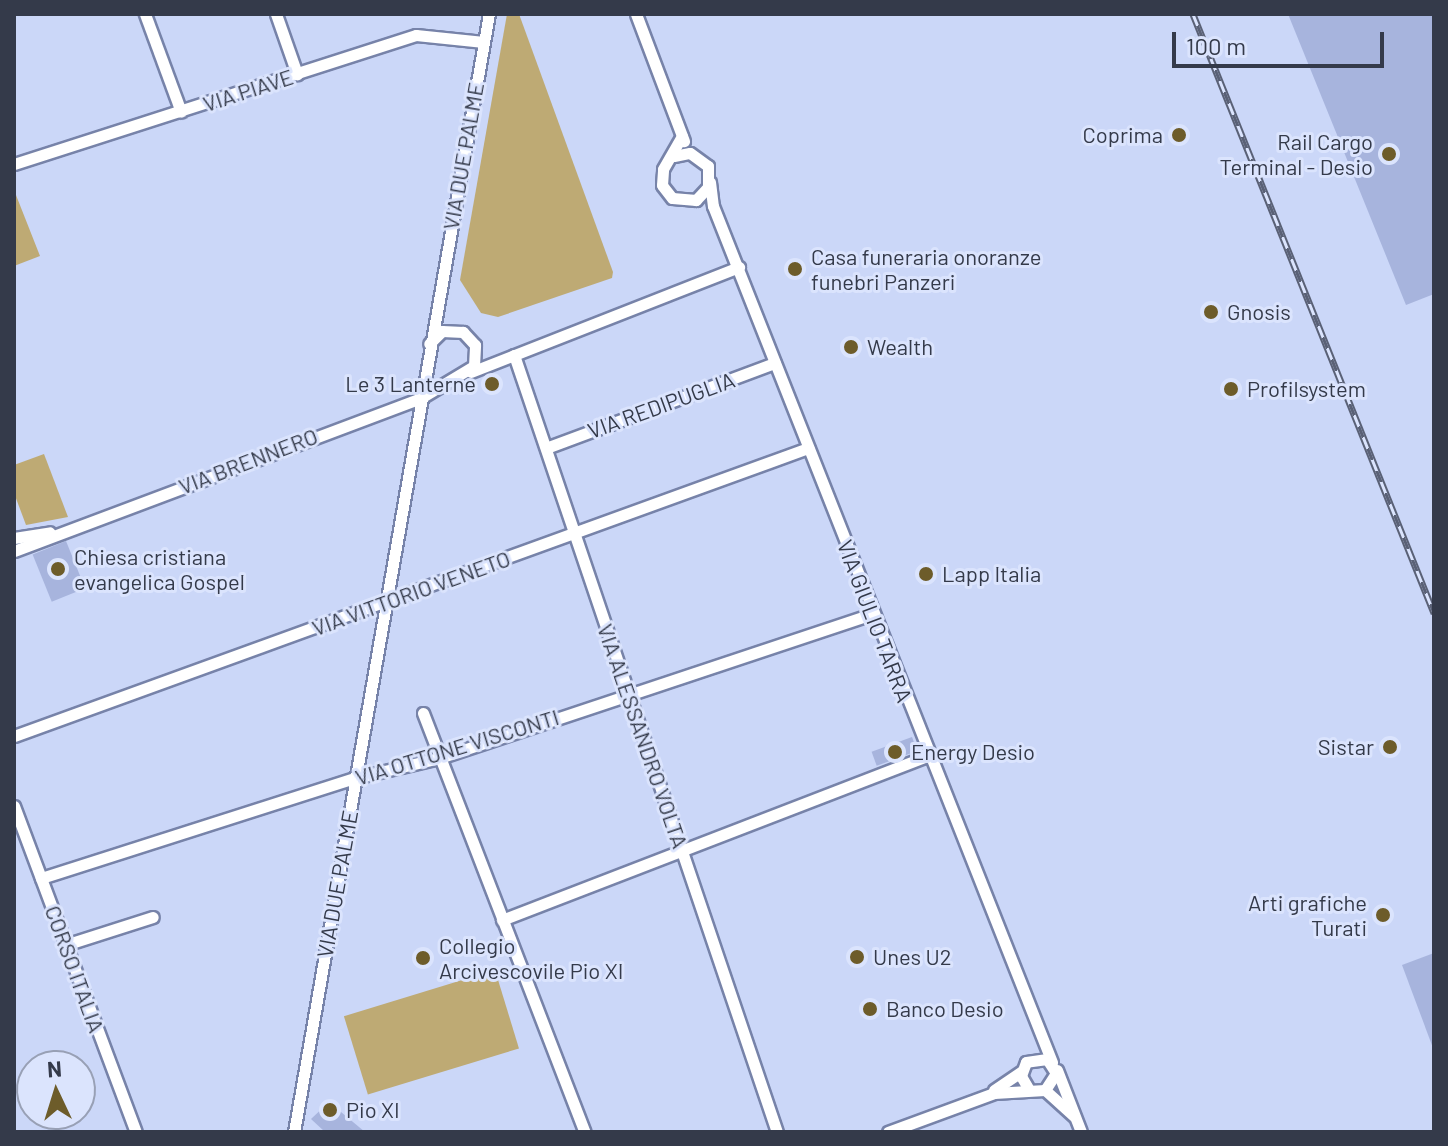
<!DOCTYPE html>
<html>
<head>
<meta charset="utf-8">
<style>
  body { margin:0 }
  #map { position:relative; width:1448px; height:1146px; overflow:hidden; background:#cbd7f8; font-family:Barlow,sans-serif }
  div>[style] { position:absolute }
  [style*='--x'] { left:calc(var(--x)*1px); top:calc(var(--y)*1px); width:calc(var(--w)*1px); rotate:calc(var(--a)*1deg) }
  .green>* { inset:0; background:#beaa74; transform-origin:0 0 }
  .building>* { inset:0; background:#a7b4dd; transform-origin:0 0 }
  .roads { filter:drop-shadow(2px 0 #7783a9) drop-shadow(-2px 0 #7783a9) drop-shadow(0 2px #7783a9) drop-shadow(0 -2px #7783a9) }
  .street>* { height:11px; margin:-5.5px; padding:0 5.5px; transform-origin:5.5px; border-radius:5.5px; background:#fff }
  .rail>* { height:7px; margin-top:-3.5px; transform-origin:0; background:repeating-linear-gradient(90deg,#dbe4fd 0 12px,#5a6176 0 24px); box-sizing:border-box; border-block:2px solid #5a6176 }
  .dots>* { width:22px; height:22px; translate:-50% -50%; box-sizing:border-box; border:4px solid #dbe4fd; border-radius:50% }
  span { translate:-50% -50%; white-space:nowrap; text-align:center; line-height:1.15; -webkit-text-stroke:6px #dbe4fd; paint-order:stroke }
  .street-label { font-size:22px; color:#343a4a }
  .poi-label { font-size:22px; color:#343a4a }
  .right { translate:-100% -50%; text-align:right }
  .left { translate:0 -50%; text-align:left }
  .frame { position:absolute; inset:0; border:16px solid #343a4a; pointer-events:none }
  .north { position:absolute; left:16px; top:1050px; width:80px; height:80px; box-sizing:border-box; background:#dbe4fd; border:2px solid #98a0b5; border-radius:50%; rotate:356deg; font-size:22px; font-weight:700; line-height:32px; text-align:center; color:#343a4a }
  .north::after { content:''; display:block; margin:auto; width:28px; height:36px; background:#6d5c2a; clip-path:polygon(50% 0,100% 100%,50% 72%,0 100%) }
  .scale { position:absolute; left:1172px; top:32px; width:212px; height:36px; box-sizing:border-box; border:4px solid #343a4a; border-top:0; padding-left:10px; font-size:24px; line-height:28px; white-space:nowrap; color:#343a4a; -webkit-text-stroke:6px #dbe4fd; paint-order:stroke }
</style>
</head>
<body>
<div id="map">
  <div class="green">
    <i style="clip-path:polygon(507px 14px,519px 14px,613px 272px,612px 278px,498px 317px,481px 313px,460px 280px)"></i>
    <i style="clip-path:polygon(14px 190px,40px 256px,14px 266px)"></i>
    <i style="clip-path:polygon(44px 454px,68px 517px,26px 525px,14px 493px,14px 465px)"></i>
    <i style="left:495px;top:970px;width:82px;height:158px;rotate:73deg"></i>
  </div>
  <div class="building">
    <i style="clip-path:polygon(1288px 14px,1434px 14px,1434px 294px,1406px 305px)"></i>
    <i style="left:66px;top:541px;width:51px;height:36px;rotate:68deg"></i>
    <i style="left:912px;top:737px;width:15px;height:43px;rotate:70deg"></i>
    <i style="clip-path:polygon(1434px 953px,1434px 1048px,1433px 1048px,1402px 965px)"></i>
    <i style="clip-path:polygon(329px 1102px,365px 1132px,325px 1132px,311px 1119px)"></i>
  </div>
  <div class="roads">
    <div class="street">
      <i style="--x:145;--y:14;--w:104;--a:69.8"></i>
      <i style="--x:276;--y:14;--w:64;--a:70.7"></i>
      <i style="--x:636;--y:14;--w:136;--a:69.3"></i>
      <i style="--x:674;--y:156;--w:16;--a:-11"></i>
      <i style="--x:690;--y:153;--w:22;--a:36"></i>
      <i style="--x:708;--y:166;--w:21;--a:90"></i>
      <i style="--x:708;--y:187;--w:18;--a:133"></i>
      <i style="--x:696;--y:200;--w:24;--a:-175"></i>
      <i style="--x:672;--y:198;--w:16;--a:-128"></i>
      <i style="--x:662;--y:185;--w:16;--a:-86"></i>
      <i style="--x:663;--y:169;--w:38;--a:-60"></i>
      <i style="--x:14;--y:164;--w:422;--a:-17.8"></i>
      <i style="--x:416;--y:35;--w:68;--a:5.9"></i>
      <i style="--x:710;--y:182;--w:24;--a:83"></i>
      <i style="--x:713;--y:206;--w:921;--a:68.4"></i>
      <i style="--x:514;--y:355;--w:820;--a:71.3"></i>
      <i style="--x:471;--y:372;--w:288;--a:-21.4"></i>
      <i style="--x:546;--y:448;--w:244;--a:-20.4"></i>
      <i style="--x:14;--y:538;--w:36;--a:-9"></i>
      <i style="--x:14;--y:551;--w:433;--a:-20.6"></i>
      <i style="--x:419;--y:399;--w:64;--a:-31"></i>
      <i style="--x:474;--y:366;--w:21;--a:-87"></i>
      <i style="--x:475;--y:345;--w:18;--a:-133"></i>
      <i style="--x:463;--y:332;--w:21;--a:-177"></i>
      <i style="--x:442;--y:331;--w:18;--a:135"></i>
      <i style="--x:423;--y:713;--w:449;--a:68.9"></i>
      <i style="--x:14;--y:736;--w:845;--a:-19.94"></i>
      <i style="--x:14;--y:806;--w:348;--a:69.5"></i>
      <i style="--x:41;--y:878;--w:330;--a:-17.7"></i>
      <i style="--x:355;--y:778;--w:86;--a:-13.4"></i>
      <i style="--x:439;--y:758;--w:457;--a:-18.4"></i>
      <i style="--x:502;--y:920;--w:456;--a:-21.1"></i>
      <i style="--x:65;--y:945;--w:92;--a:-17.7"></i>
      <i style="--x:1057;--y:1070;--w:66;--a:68.8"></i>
      <i style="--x:994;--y:1090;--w:32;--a:-34"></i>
      <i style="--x:1045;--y:1090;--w:39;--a:42"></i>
      <i style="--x:294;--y:1132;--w:1135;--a:-80.11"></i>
      <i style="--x:888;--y:1132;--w:113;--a:-20.2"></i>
      <i style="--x:994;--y:1093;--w:51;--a:-3.4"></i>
      <i style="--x:1045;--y:1090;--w:20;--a:-57"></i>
      <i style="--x:1056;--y:1073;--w:17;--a:-123"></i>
      <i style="--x:1047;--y:1059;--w:21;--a:172"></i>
      <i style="--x:1026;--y:1062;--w:15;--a:110"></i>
      <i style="--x:1021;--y:1076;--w:14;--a:60"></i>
    </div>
  </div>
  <div class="rail">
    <i style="--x:1193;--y:14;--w:646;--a:68.08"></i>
  </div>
  <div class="dots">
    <i style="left:1179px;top:135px;background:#6d5c2a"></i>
    <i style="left:1389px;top:154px;background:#6d5c2a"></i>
    <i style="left:795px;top:269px;background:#6d5c2a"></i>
    <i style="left:1211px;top:312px;background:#6d5c2a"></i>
    <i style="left:851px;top:347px;background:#6d5c2a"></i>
    <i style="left:492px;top:384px;background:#6d5c2a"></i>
    <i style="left:1231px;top:389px;background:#6d5c2a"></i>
    <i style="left:58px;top:569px;background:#6d5c2a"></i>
    <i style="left:926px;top:574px;background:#6d5c2a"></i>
    <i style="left:1390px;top:747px;background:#6d5c2a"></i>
    <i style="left:895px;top:752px;background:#6d5c2a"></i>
    <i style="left:1383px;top:915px;background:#6d5c2a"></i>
    <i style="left:857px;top:957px;background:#6d5c2a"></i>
    <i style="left:423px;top:958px;background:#6d5c2a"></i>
    <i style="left:870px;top:1009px;background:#6d5c2a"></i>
    <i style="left:330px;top:1110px;background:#6d5c2a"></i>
  </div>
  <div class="street-label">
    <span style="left:248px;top:90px;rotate:-18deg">VIA PIAVE</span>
    <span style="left:463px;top:156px;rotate:-80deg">VIA DUE PALME</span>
    <span style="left:661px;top:405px;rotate:-20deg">VIA REDIPUGLIA</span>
    <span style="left:248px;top:461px;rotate:-21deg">VIA BRENNERO</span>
    <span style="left:411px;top:593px;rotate:-20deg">VIA VITTORIO VENETO</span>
    <span style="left:875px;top:621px;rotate:69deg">VIA GIULIO TARRA</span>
    <span style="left:643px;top:736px;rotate:71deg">VIA ALESSANDRO VOLTA</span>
    <span style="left:457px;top:747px;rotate:-17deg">VIA OTTONE VISCONTI</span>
    <span style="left:337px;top:884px;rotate:-80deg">VIA DUE PALME</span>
    <span style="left:75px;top:969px;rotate:70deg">CORSO ITALIA</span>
  </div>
  <div class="poi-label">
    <span class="right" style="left:1163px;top:135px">Coprima</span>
    <span class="right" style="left:1373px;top:154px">Rail Cargo<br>Terminal - Desio</span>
    <span class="left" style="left:811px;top:269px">Casa funeraria onoranze<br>funebri Panzeri</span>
    <span class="left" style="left:1227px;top:312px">Gnosis</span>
    <span class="left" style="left:867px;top:347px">Wealth</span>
    <span class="right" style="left:476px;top:384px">Le 3 Lanterne</span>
    <span class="left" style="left:1247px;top:389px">Profilsystem</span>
    <span class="left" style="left:74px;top:569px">Chiesa cristiana<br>evangelica Gospel</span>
    <span class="left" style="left:942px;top:574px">Lapp Italia</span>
    <span class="right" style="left:1374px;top:747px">Sistar</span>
    <span class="left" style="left:911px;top:752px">Energy Desio</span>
    <span class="right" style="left:1367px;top:915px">Arti grafiche<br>Turati</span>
    <span class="left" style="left:439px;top:958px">Collegio<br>Arcivescovile Pio XI</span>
    <span class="left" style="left:873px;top:957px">Unes U2</span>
    <span class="left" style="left:886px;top:1009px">Banco Desio</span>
    <span class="left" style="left:346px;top:1110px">Pio XI</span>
  </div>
  <div class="frame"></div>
  <div class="north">N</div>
  <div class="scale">100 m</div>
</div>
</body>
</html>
